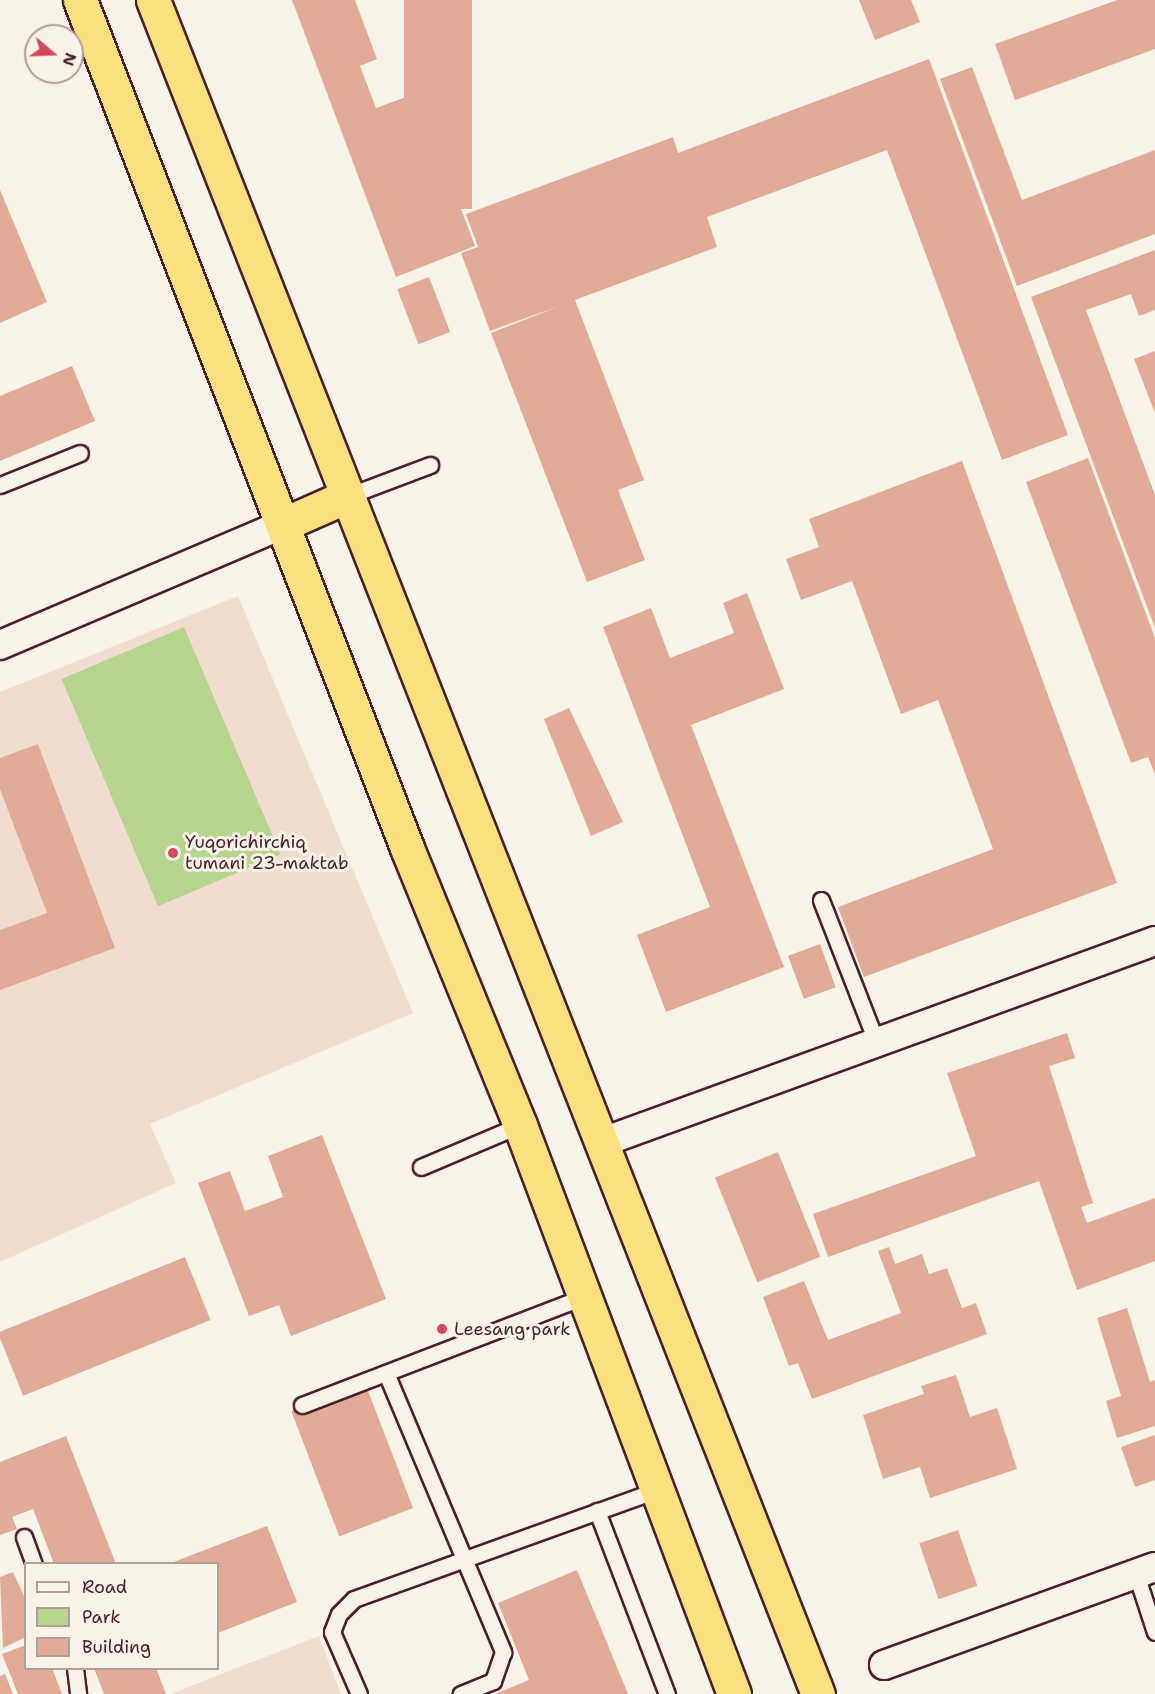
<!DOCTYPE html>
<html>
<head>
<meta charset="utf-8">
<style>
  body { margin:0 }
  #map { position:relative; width:1155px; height:1694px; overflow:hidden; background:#f7f3e8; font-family:"Shantell Sans",sans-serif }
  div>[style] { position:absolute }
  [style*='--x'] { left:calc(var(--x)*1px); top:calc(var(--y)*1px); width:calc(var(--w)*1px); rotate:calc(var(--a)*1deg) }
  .built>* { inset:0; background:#f0ddd0 }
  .green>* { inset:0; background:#b6d48d; transform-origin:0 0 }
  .building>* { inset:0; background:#e1ab97; transform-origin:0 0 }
  .roads { filter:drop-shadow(2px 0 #4a1f2b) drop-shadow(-2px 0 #4a1f2b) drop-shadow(0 2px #4a1f2b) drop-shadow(0 -2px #4a1f2b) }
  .service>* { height:15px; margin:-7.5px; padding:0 7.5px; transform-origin:7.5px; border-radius:7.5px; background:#f7f3e8 }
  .minor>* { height:28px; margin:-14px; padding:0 14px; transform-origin:14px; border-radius:14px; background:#f7f3e8 }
  .trunk>* { height:33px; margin:-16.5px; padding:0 16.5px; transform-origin:16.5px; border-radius:16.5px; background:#fbe080 }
  .dots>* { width:16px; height:16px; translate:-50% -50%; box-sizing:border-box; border:3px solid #f7f3e8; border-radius:50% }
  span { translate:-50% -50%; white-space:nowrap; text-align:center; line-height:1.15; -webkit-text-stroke:6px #f7f3e8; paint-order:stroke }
  .poi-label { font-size:18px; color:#4a1f2b }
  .left { translate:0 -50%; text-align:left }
  .legend { position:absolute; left:24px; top:1562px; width:195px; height:108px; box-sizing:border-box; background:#f7f3e8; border:2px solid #b29e9c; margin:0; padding:8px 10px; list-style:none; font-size:18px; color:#4a1f2b }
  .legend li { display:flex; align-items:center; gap:12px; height:30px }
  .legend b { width:30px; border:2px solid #b29e9c }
  .north { position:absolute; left:24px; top:24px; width:60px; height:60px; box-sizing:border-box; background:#f7f3e8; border:2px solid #b29e9c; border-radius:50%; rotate:109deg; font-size:16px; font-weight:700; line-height:24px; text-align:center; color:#4a1f2b }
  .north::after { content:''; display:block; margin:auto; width:21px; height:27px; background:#d1495b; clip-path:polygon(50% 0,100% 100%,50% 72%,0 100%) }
</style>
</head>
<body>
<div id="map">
  <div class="built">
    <i style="clip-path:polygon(238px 596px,413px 1013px,150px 1124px,176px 1183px,0 1262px,0 692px)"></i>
    <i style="clip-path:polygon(319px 1636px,341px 1694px,173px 1694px,173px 1693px)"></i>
  </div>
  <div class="green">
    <i style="left:184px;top:627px;width:247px;height:133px;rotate:67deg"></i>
  </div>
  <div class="building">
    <i style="clip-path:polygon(292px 0,355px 0,377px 59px,360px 66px,376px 108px,417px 93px,475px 246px,396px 277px)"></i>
    <i style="left:404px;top:0;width:68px;height:209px"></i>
    <i style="clip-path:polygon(859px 0,911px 0,920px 22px,875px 40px)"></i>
    <i style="clip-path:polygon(1117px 0,1155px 0,1155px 49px,1015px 100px,995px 44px)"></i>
    <i style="clip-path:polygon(929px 59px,1068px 435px,1002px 460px,887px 150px,707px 217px,717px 247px,575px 300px,644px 480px,618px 490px,645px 560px,587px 582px,491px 333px,562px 305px,490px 331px,461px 253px,478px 247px,466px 214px,673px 137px,678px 153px)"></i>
    <i style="clip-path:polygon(972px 67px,1022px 200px,1155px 150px,1155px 234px,1017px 286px,940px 79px)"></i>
    <i style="clip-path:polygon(0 190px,47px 302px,0 323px)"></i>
    <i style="clip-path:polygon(1155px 250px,1155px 310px,1139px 316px,1131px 294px,1086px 310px,1155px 495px,1155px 628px,1031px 297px)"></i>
    <i style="left:429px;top:277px;width:59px;height:34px;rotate:69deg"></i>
    <i style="clip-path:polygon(1155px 351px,1155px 413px,1134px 359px)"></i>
    <i style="clip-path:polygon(72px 366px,95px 421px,0 461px,0 396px)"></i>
    <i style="clip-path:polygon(1088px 458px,1155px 638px,1155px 774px,1148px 757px,1131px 763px,1026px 482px)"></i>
    <i style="clip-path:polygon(962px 461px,1117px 883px,864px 977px,838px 907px,993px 849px,938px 700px,901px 714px,852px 581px,801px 600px,786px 559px,819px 547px,809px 519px)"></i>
    <i style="clip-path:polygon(747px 593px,784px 689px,691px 725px,784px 967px,666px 1012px,637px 935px,710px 907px,603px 627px,651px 608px,670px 658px,734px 633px,723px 603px)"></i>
    <i style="clip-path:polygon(569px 708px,623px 822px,591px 836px,544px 719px)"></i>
    <i style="clip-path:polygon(38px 744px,115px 948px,0 990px,0 930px,47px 913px,0 789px,0 758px)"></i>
    <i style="left:820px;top:944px;width:46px;height:34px;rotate:70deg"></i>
    <i style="clip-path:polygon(1067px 1033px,1075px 1058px,1049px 1066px,1093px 1203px,1081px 1207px,1087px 1223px,1155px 1198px,1155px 1261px,1077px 1290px,1039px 1181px,828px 1257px,813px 1214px,976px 1156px,947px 1073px)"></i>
    <i style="clip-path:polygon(322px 1135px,386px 1299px,291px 1336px,279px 1305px,249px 1316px,198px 1183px,230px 1171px,245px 1211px,283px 1197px,268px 1156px)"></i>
    <i style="left:778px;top:1152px;width:113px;height:68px;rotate:68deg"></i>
    <i style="clip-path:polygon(889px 1247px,895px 1264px,922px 1254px,929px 1274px,947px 1268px,962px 1308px,976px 1303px,987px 1334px,812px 1399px,798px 1363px,789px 1366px,763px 1297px,804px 1281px,828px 1340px,901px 1313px,878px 1251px)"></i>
    <i style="left:185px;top:1257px;width:68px;height:202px;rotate:68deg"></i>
    <i style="clip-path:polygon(1127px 1308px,1150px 1382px,1155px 1380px,1155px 1426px,1117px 1438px,1106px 1401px,1121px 1396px,1097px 1318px)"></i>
    <i style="clip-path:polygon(956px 1375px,970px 1417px,997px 1408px,1017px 1469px,930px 1498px,920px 1467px,883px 1479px,863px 1415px,924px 1394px,921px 1386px)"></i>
    <i style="left:365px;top:1383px;width:134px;height:79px;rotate:69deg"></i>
    <i style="clip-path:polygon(1155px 1435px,1155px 1480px,1135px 1487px,1121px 1447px)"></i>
    <i style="clip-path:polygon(66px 1436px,116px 1564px,54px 1564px,33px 1509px,12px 1517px,17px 1529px,0 1535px,0 1462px)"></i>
    <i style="clip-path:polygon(267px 1526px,297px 1602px,218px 1633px,218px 1564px,171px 1563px)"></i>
    <i style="left:958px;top:1530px;width:59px;height:41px;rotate:71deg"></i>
    <i style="clip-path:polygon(577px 1570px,628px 1694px,495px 1694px,529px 1680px,498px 1603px)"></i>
    <i style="clip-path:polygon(13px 1572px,26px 1600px,26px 1637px,3px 1648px,0 1577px)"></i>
    <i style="clip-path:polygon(26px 1645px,26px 1668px,52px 1668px,62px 1694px,18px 1694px,2px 1654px)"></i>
    <i style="clip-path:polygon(94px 1668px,156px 1668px,166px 1694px,104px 1694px)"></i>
    <i style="clip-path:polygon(5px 1674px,13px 1694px,0 1694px,0 1676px)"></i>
  </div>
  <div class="roads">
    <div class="service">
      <i style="--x:0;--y:485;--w:86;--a:-21.8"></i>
      <i style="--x:345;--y:497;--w:91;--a:-20.6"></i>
      <i style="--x:821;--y:900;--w:151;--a:68.7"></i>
      <i style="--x:421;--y:1167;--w:108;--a:-23"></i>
      <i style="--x:386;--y:1373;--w:303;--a:67.2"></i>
      <i style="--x:503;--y:1652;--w:31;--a:109"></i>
      <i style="--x:493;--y:1681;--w:35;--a:158"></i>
      <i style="--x:302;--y:1405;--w:302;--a:-21"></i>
      <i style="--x:597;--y:1511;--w:196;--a:69.1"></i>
      <i style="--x:24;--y:1537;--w:29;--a:70"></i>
      <i style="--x:1136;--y:1574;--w:61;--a:71.9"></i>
      <i style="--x:75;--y:1668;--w:26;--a:83"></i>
      <i style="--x:359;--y:1694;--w:68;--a:-113.5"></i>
      <i style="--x:332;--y:1632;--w:19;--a:-69"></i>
      <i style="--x:339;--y:1614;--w:21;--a:-45"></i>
      <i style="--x:354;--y:1599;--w:321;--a:-19.8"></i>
    </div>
    <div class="minor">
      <i style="--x:0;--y:645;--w:309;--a:-23.1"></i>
      <i style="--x:603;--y:1142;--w:587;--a:-20.01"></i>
      <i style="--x:884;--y:1665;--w:288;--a:-19.9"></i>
    </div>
    <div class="trunk">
      <i style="--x:80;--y:0;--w:909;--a:68.91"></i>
      <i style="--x:407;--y:848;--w:299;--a:67.8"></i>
      <i style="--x:520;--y:1125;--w:608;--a:69.39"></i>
      <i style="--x:153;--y:0;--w:1820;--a:68.57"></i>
      <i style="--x:284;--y:524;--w:67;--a:-23.9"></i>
    </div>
  </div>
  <div class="dots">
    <i style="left:173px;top:853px;background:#d1495b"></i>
    <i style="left:442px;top:1329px;background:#d1495b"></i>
  </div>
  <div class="poi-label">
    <span class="left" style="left:185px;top:853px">Yuqorichirchiq<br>tumani 23-maktab</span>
    <span class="left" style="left:454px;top:1329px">Leesang park</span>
  </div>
  <ul class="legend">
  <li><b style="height:8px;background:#f7f3e8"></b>Road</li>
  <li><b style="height:16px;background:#b6d48d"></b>Park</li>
  <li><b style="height:16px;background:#e1ab97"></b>Building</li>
  </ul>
  <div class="north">N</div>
</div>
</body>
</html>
